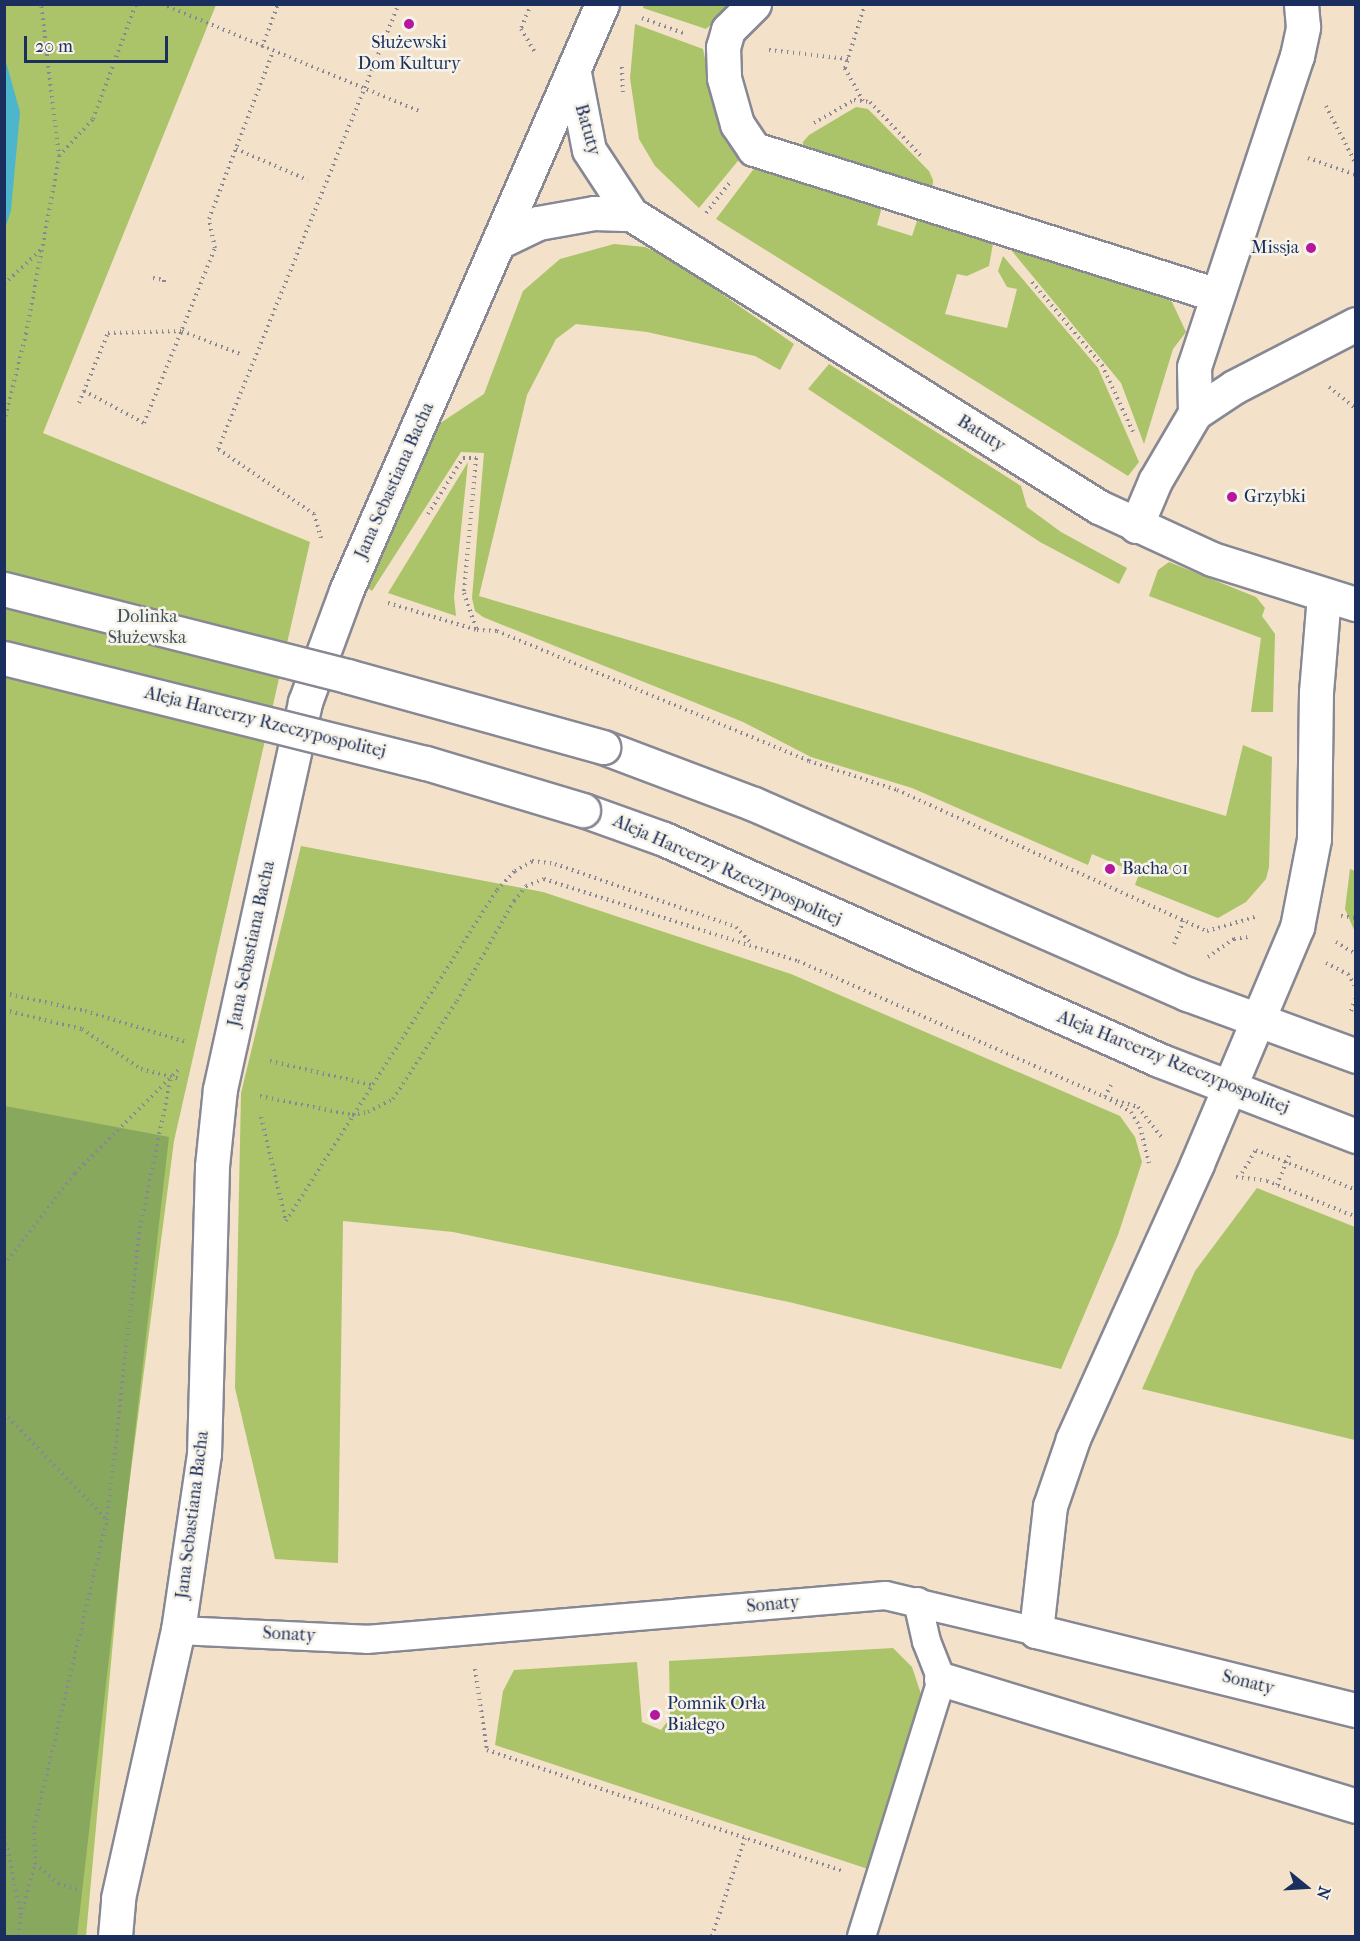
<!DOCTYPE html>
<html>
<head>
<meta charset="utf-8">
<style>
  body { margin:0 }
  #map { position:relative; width:1360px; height:1941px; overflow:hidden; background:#f3e2c9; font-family:"IM FELL French Canon",serif }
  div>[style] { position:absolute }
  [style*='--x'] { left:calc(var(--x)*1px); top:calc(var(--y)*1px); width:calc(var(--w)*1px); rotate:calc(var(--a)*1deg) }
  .green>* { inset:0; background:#abc369 }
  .forest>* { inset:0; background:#88a95d }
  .water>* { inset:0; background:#4db5cc }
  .path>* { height:4px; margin-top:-2px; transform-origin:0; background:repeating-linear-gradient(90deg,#878894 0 1.5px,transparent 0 6px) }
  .roads { filter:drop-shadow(2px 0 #878894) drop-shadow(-2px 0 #878894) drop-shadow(0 2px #878894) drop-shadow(0 -2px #878894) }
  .service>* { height:27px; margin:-13.5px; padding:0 13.5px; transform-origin:13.5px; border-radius:13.5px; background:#fff }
  .minor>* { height:33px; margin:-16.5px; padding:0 16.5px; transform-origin:16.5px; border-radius:16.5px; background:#fff }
  .tertiary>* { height:33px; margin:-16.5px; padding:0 16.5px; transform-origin:16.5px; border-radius:16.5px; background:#fff }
  .bridges { filter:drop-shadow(2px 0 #878894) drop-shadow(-2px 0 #878894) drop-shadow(0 2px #878894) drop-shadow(0 -2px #878894) }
  .tertiary-bridge>* { height:33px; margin:-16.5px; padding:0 16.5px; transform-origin:16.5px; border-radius:16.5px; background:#fff }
  .dots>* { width:16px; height:16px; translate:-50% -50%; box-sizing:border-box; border:3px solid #f7f3e8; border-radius:50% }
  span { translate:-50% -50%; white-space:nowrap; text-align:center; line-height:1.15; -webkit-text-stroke:5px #f7f3e8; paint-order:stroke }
  .poi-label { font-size:18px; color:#1b2f5e }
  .right { translate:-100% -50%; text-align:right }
  .left { translate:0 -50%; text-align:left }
  .street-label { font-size:18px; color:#1b2f5e }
  .park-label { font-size:18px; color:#3f5461 }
  .frame { position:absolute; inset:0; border:6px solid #1b2f5e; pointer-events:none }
  .north { position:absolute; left:1276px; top:1857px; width:60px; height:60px; -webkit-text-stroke:4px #f7f3e8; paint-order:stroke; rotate:108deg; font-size:16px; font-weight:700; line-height:24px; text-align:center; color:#1b2f5e }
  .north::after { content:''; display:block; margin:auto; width:21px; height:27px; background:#1b2f5e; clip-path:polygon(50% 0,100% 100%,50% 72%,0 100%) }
  .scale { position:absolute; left:24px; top:36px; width:144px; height:27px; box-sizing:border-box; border:3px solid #1b2f5e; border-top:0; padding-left:8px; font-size:18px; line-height:21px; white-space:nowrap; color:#1b2f5e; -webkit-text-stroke:4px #f7f3e8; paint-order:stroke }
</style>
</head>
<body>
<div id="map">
  <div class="green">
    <i style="clip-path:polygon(644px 4px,734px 5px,706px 29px,643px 8px)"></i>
    <i style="clip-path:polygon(5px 5px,216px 5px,43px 433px,310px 542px,174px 1141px,123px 1532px,86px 1936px,5px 1936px)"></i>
    <i style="clip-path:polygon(635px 24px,703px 49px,717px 114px,742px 156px,699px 208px,655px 166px,639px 139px,630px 78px)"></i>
    <i style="clip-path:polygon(856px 107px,868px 109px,929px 171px,933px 180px,932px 194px,803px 151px,803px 142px,809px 135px)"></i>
    <i style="clip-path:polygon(756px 166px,883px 203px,877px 225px,912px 236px,919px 215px,994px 238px,989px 266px,967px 276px,957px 274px,945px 314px,1007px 328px,1017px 289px,1007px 287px,998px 271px,1003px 256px,1098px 368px,1139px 462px,1128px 476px,716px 219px)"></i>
    <i style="clip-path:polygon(614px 244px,645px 247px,670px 258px,794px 344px,780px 370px,755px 356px,647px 332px,576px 324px,556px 339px,527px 395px,479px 596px,1226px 816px,1243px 745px,1272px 757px,1269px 867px,1266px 879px,1246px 902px,1218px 918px,1135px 885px,1139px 874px,1092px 854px,1088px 865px,912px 788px,811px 757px,743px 722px,483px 617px,475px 611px,472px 598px,484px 453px,461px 452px,372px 591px,368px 588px,433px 428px,484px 394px,523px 291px,560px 259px)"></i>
    <i style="clip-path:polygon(1007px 245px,1155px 292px,1172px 302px,1186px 332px,1173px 349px,1144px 444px,1121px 383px)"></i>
    <i style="clip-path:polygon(829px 364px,1021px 486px,1027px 507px,1061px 532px,1127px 568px,1119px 584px,1040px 542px,808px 389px)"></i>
    <i style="clip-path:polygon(468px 462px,454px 597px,456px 616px,388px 593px)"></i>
    <i style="clip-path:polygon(1169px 562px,1256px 597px,1265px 608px,1262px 616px,1275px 634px,1273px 712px,1251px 712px,1261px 638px,1149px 596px,1158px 570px)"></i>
    <i style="clip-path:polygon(301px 846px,543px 892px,791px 974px,1120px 1116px,1135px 1137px,1142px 1162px,1118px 1235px,1061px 1369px,789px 1302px,453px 1232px,343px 1221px,338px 1563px,275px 1559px,235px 1388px,241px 1093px)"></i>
    <i style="clip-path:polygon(1350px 869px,1355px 871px,1355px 932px,1345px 909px)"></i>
    <i style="clip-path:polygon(1257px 1188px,1355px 1227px,1355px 1440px,1142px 1389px,1195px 1271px)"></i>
    <i style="clip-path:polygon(893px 1648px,912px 1667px,921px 1694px,868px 1869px,495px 1745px,503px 1691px,514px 1670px,637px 1662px,642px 1722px,661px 1730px,670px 1718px,669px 1661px)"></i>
  </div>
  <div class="forest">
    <i style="clip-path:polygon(5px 1106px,169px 1137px,77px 1936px,5px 1936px)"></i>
  </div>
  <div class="water">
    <i style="clip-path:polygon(4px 55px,20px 112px,11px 210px,5px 229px)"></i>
  </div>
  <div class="path">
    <i style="--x:162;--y:4;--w:281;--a:22.6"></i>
    <i style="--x:531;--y:4;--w:27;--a:112"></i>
    <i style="--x:521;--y:29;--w:27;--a:59"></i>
    <i style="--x:642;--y:18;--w:44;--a:20.1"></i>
    <i style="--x:262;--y:47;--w:46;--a:-69.6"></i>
    <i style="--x:769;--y:50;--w:80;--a:6.5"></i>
    <i style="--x:622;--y:67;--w:25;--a:88"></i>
    <i style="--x:863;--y:101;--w:38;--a:-119"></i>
    <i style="--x:845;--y:68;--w:67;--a:-72.6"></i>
    <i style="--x:1326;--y:106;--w:65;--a:62.7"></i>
    <i style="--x:814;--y:123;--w:46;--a:-29.9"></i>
    <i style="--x:854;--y:100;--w:16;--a:7"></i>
    <i style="--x:870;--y:102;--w:74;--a:46.6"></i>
    <i style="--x:236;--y:149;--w:78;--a:23.3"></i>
    <i style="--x:59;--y:156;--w:50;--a:-47.4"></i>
    <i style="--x:93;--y:119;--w:123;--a:-69.5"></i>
    <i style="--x:1308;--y:158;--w:51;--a:19.5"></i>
    <i style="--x:706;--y:213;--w:41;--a:-52"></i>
    <i style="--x:153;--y:278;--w:11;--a:10"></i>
    <i style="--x:164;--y:280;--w:5;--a:90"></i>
    <i style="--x:1032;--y:282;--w:109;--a:49.9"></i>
    <i style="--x:1102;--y:365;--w:76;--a:65.1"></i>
    <i style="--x:4;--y:284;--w:53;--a:-42.7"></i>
    <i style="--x:1329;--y:387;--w:35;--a:39"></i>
    <i style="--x:84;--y:391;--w:68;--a:28.1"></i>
    <i style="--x:144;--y:423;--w:189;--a:-67.9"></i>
    <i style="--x:215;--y:248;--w:30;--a:-102"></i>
    <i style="--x:209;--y:219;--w:180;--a:-69.1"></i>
    <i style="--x:79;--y:403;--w:76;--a:-67.5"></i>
    <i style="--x:108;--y:333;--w:74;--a:-1.5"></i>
    <i style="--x:182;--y:331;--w:62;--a:21.6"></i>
    <i style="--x:4;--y:422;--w:91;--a:-76"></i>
    <i style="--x:26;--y:334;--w:180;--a:-79.4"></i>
    <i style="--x:59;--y:157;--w:154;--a:-96.7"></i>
    <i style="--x:428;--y:514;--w:66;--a:-58"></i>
    <i style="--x:463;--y:458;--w:13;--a:0"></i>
    <i style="--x:476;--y:458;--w:136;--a:95.1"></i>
    <i style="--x:464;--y:593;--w:39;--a:71"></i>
    <i style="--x:321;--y:538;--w:25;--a:-106"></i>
    <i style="--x:314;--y:514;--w:116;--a:-145.9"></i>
    <i style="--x:218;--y:449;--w:480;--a:-67.9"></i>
    <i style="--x:388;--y:603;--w:93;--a:16.9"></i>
    <i style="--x:477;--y:630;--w:20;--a:3"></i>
    <i style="--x:497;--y:631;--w:338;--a:22.6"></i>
    <i style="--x:809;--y:761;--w:93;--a:18.2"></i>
    <i style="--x:897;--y:790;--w:341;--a:24.5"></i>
    <i style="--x:1207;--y:931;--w:50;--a:-16.3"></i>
    <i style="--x:1341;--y:916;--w:15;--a:8"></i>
    <i style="--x:1336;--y:942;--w:23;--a:31"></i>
    <i style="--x:1174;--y:944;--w:25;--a:-67"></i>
    <i style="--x:1208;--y:957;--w:32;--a:-35"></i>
    <i style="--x:1234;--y:939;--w:14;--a:-8"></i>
    <i style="--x:1326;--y:963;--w:25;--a:27"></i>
    <i style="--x:1348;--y:974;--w:16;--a:60"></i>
    <i style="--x:4;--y:993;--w:83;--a:12.5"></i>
    <i style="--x:85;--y:1011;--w:106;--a:17.1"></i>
    <i style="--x:4;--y:1010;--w:80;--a:13.7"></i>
    <i style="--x:82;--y:1029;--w:71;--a:34.1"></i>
    <i style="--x:141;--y:1069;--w:40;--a:14.4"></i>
    <i style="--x:1351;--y:1011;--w:15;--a:-70"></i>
    <i style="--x:270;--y:1061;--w:105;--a:13.2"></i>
    <i style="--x:1111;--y:1085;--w:13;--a:117"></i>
    <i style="--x:1105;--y:1097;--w:30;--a:30"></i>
    <i style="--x:1131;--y:1112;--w:17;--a:59"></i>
    <i style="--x:1140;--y:1127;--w:37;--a:76"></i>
    <i style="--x:260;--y:1096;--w:94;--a:11.7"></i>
    <i style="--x:352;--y:1115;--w:16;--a:-11"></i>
    <i style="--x:368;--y:1112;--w:28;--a:-27"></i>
    <i style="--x:393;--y:1099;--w:117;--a:-56.9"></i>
    <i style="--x:457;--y:1001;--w:115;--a:-60.3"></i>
    <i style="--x:514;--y:901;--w:19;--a:-51"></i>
    <i style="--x:526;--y:886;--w:19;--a:-21"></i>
    <i style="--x:544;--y:879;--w:267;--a:17.9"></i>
    <i style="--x:798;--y:961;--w:336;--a:23.9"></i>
    <i style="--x:1105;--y:1097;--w:34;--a:17"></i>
    <i style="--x:1138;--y:1107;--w:41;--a:52"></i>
    <i style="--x:261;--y:1117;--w:107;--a:76.5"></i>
    <i style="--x:286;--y:1221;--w:393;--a:-57.5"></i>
    <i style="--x:497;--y:890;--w:26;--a:-47"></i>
    <i style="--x:515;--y:871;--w:20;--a:-30"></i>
    <i style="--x:532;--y:861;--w:23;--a:7"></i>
    <i style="--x:555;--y:864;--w:192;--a:19.2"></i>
    <i style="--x:736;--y:927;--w:22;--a:47"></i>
    <i style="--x:1242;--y:1173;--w:27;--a:-59"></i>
    <i style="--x:1256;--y:1150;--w:108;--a:21.8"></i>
    <i style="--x:1236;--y:1177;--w:31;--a:7"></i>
    <i style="--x:1267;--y:1181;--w:96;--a:22"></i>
    <i style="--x:1277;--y:1185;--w:32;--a:-68"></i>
    <i style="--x:4;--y:1265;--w:116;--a:-52.3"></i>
    <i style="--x:75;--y:1173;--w:147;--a:-45"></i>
    <i style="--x:4;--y:1413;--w:149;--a:46.1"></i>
    <i style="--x:475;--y:1669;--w:82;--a:81.6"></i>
    <i style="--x:487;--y:1750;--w:375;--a:18.8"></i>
    <i style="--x:4;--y:1831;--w:86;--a:78.6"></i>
    <i style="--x:77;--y:1889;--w:19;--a:-164"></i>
    <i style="--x:59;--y:1884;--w:31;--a:-140"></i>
    <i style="--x:35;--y:1864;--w:36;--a:-92"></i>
    <i style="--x:34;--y:1828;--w:317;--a:-76.7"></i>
    <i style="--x:107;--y:1520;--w:294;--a:-83.6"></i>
    <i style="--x:140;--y:1228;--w:154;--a:-78.4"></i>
    <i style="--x:19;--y:1936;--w:21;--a:-85"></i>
    <i style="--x:21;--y:1915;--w:53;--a:-74.6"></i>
    <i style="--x:712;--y:1936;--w:103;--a:-71.4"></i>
  </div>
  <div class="roads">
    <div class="service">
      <i style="--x:178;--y:1630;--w:188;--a:2.7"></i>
      <i style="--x:366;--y:1639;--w:521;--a:-4.85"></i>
      <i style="--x:885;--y:1595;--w:155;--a:13.4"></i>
      <i style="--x:861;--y:1936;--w:269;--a:-72.7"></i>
      <i style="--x:941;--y:1679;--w:41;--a:-111.5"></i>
      <i style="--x:926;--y:1641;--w:41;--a:-102.7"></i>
    </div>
    <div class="minor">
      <i style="--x:754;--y:4;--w:37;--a:135"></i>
      <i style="--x:728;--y:30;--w:18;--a:106"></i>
      <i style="--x:723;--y:47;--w:31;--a:88"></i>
      <i style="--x:724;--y:78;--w:48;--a:74.2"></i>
      <i style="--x:737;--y:124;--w:30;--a:56"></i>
      <i style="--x:754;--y:149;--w:485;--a:17.5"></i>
      <i style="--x:574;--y:73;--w:78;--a:79"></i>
      <i style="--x:589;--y:150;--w:77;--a:56.7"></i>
      <i style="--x:501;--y:241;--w:41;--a:-25.9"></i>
      <i style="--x:538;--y:223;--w:57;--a:-10.1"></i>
      <i style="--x:594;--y:213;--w:37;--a:2"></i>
      <i style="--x:631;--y:214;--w:552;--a:32.05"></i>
      <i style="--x:1099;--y:507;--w:124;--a:24.7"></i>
      <i style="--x:1212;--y:559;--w:151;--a:17.4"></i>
      <i style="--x:1195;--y:413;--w:47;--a:-33.7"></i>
      <i style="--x:1234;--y:387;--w:137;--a:-27.3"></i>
      <i style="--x:1136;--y:526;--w:49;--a:-67.1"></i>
      <i style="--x:1155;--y:481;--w:79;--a:-59.5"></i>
      <i style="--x:1195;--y:413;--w:46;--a:-91.2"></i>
      <i style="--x:1194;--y:367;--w:328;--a:-71.7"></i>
      <i style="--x:1297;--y:56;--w:30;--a:-78"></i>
      <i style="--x:1303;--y:27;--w:23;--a:-95"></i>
      <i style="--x:1324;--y:595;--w:97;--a:94.7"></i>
      <i style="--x:1316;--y:692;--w:147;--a:90.8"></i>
      <i style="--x:1314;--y:839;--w:90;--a:100.9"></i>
      <i style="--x:1297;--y:927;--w:257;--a:112.9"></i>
      <i style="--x:1197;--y:1164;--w:302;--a:114.3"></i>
      <i style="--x:1073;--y:1439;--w:71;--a:108.9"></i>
      <i style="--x:1050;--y:1506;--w:126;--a:96.4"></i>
      <i style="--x:1036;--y:1631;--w:330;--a:13.9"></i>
      <i style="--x:941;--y:1679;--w:434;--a:17"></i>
      <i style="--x:115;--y:1936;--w:38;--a:-85"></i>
      <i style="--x:118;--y:1898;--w:275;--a:-77.4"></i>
      <i style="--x:178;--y:1630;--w:178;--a:-81.6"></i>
      <i style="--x:204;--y:1454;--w:288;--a:-88.4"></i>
      <i style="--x:212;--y:1166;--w:77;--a:-84.1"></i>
      <i style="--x:220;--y:1089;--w:396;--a:-77.6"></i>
      <i style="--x:305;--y:702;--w:118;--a:-69.7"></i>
      <i style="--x:346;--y:591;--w:640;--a:-66.44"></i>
    </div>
    <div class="tertiary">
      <i style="--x:603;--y:747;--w:161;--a:20.7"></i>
      <i style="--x:754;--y:804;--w:473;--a:23.7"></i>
      <i style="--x:1187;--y:994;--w:180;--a:20.1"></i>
      <i style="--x:583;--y:810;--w:86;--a:19.7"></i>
      <i style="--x:664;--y:839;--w:542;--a:24.06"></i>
      <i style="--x:1159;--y:1060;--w:211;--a:21.1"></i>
    </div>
  </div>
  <div class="bridges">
    <div class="tertiary-bridge">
      <i style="--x:4;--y:589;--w:354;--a:14.2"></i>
      <i style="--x:347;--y:676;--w:266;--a:15.5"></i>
      <i style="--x:4;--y:658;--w:435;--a:14"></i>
      <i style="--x:426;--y:763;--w:164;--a:16.7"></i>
    </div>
  </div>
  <div class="dots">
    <i style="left:409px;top:24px;background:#b5179e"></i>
    <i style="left:1311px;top:248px;background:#b5179e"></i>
    <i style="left:1232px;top:497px;background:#b5179e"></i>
    <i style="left:1110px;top:869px;background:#b5179e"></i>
    <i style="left:655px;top:1715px;background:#b5179e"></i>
  </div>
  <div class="poi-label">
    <span style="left:409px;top:54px">Służewski<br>Dom Kultury</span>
    <span class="right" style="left:1299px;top:248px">Missja</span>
    <span class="left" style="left:1244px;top:497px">Grzybki</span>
    <span class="left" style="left:1122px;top:869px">Bacha 01</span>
    <span class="left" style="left:667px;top:1715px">Pomnik Orła<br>Białego</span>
  </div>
  <div class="street-label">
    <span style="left:587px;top:130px;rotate:74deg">Batuty</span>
    <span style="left:981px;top:434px;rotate:32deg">Batuty</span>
    <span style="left:395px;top:481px;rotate:-66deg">Jana Sebastiana Bacha</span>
    <span style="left:265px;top:723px;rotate:14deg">Aleja Harcerzy Rzeczypospolitej</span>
    <span style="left:727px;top:871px;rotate:24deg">Aleja Harcerzy Rzeczypospolitej</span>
    <span style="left:252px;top:944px;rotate:-78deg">Jana Sebastiana Bacha</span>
    <span style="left:1173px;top:1063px;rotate:22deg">Aleja Harcerzy Rzeczypospolitej</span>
    <span style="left:193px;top:1515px;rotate:-83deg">Jana Sebastiana Bacha</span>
    <span style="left:773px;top:1605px;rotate:-5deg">Sonaty</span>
    <span style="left:289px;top:1635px;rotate:3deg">Sonaty</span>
    <span style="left:1248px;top:1683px;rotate:14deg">Sonaty</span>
  </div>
  <div class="park-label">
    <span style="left:147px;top:628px">Dolinka<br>Służewska</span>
  </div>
  <div class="frame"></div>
  <div class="north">N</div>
  <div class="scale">20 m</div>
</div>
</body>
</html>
